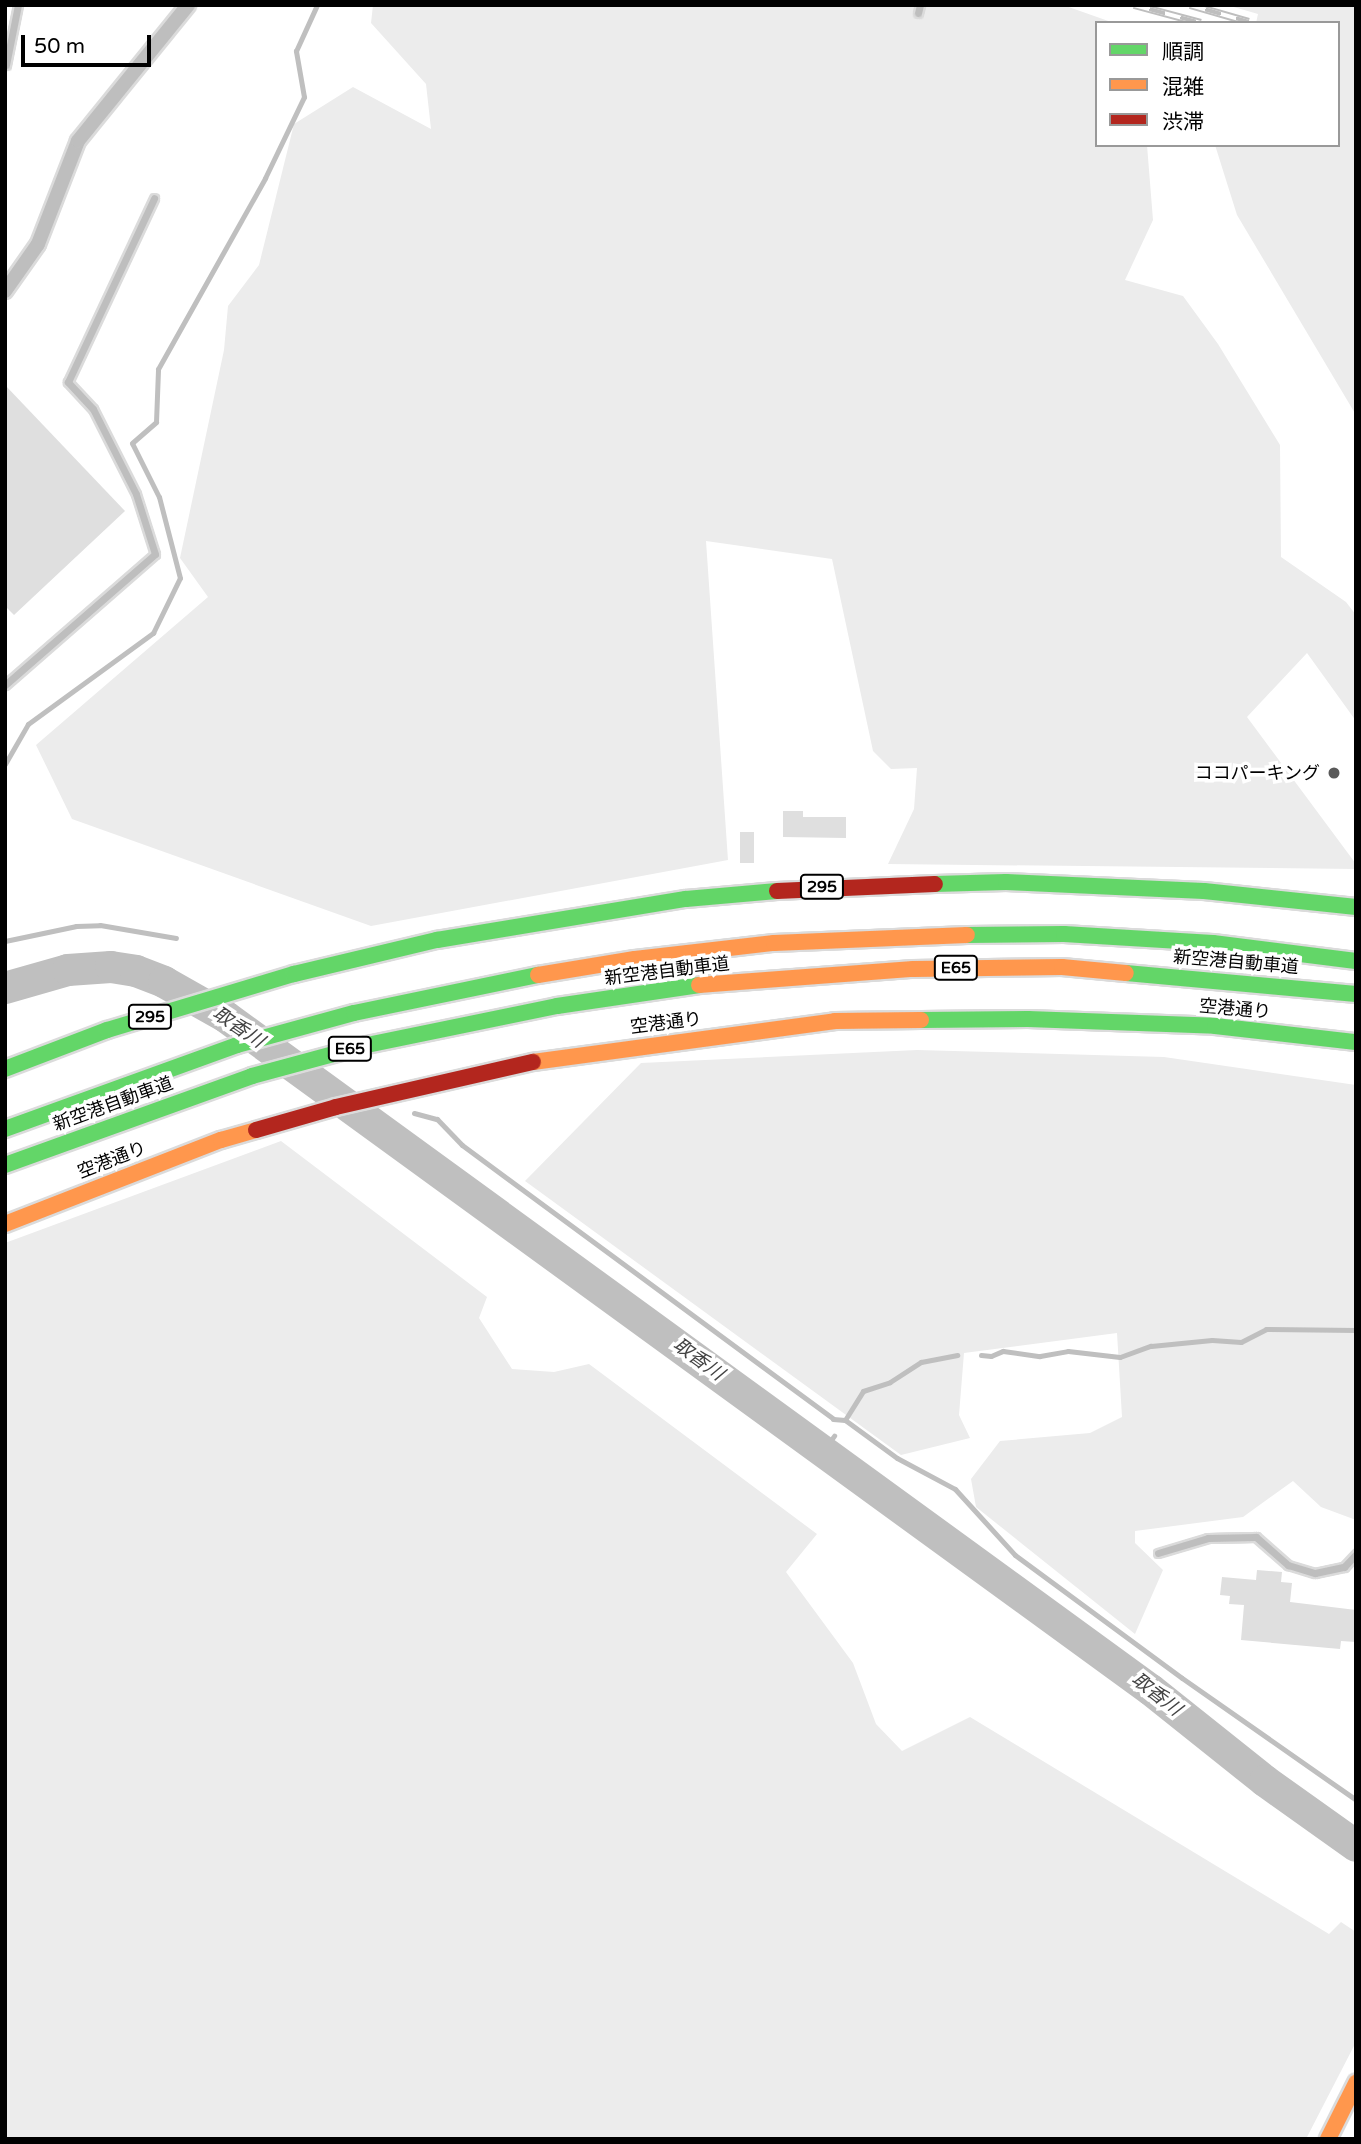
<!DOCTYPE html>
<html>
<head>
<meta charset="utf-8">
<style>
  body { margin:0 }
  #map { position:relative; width:1361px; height:2144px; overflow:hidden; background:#fff; font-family:"Varela Round","Noto Sans JP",sans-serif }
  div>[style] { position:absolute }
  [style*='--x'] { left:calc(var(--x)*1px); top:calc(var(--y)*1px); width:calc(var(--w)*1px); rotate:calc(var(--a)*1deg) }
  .green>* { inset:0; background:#ececec }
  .stream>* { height:5px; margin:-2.5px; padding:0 2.5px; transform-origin:2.5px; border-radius:2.5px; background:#bfbfbf }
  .river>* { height:32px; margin:-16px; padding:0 16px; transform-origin:16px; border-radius:16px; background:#bfbfbf }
  .building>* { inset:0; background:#dfdfdf; transform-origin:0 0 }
  .roads { filter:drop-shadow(2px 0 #dbdbdb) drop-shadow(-2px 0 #dbdbdb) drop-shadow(0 2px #dbdbdb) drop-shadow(0 -2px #dbdbdb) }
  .lane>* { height:7px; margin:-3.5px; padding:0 3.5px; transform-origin:3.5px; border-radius:3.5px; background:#bebebe }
  .street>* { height:14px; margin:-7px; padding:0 7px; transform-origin:7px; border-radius:7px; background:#bebebe }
  .fast>* { height:16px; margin:-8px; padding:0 8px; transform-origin:8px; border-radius:8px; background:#63d668 }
  .slow>* { height:16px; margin:-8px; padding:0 8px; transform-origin:8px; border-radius:8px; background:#ff974d }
  .jam>* { height:16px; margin:-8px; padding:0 8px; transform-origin:8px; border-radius:8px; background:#b3261e }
  .rail>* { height:8px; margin-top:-4px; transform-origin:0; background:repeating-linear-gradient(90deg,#fff 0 16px,#bebebe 0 32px); box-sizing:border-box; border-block:2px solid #bebebe }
  .dots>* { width:19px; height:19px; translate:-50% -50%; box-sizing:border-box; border:4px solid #fff; border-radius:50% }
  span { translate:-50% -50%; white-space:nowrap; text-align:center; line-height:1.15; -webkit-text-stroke:7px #fff; paint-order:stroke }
  .shield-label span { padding:2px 5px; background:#fff; border:2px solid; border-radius:5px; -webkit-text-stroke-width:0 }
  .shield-label { font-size:16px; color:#000; font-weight:700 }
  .poi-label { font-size:18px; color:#000 }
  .right { translate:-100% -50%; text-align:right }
  .street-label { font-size:18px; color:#000 }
  .water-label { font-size:19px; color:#444; font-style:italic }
  .frame { position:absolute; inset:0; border:7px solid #000; pointer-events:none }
  .legend { position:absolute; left:1095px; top:21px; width:245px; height:126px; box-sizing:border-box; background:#fff; border:2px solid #999; margin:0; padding:9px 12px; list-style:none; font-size:21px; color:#000 }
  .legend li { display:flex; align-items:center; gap:14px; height:35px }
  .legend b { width:35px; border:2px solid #999 }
  .scale { position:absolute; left:21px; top:35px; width:130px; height:32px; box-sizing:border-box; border:4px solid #000; border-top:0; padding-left:9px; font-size:21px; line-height:24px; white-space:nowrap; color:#000; -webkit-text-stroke:5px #fff; paint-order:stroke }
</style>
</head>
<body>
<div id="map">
  <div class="green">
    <i style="clip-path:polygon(373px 5px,1063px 5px,1114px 23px,1097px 23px,1097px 145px,1147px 145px,1153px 220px,1125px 280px,1183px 296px,1218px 344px,1280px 445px,1281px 557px,1346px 602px,1356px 615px,1356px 721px,1307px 653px,1247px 717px,1356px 864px,1356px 869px,888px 864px,914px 809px,917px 768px,891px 769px,873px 751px,832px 559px,706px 541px,728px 860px,371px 926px,72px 819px,36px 745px,208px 597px,180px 558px,224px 350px,228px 306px,259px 265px,294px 124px,353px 87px,431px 129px,426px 84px,371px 23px)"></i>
    <i style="clip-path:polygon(1227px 5px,1356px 5px,1356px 415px,1237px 215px,1215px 145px,1338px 145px,1338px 23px,1256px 23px,1258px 14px)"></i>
    <i style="clip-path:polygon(917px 1050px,1164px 1057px,1356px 1085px,1356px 1520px,1321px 1507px,1293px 1481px,1243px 1517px,1135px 1531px,1135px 1543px,1163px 1570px,1135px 1634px,976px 1507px,971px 1479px,1000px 1441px,1090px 1433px,1122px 1417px,1117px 1333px,964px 1353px,959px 1415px,970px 1438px,901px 1455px,525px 1181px,641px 1063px)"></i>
    <i style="clip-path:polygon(281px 1141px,487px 1297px,479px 1318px,512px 1369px,554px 1372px,589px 1364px,817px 1534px,786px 1572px,853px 1663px,876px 1724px,902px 1751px,970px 1717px,1329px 1934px,1341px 1922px,1356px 1932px,1356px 2042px,1306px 2139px,5px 2139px,5px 1243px)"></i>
  </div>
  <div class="stream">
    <i style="--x:5;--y:764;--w:46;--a:-60.1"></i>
    <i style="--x:28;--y:724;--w:155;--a:-36.1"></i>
    <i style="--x:153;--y:633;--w:61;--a:-63.9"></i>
    <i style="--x:180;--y:578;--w:84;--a:-104.5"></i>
    <i style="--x:159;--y:497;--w:60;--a:-116.6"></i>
    <i style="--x:132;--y:443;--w:32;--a:-41"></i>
    <i style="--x:156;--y:422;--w:53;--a:-87.8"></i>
    <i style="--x:158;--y:369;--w:219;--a:-60.7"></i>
    <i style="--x:265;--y:178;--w:90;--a:-64.3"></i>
    <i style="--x:304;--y:97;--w:47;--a:-99.9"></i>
    <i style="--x:296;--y:51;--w:51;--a:-65.5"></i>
    <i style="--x:5;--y:941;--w:73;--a:-11.9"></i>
    <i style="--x:76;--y:926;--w:24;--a:-2"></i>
    <i style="--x:100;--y:925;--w:77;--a:9.7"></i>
    <i style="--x:414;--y:1113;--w:24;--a:15"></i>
    <i style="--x:437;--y:1119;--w:36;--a:46"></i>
    <i style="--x:462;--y:1145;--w:461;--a:36.4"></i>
    <i style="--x:833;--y:1419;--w:12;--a:5"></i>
    <i style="--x:845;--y:1420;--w:64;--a:36.2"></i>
    <i style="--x:897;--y:1458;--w:66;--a:28.1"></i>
    <i style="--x:955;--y:1489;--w:89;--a:47.7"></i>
    <i style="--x:1015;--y:1555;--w:207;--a:36.4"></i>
    <i style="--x:1182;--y:1678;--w:213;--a:35"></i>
    <i style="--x:981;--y:1355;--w:10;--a:6"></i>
    <i style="--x:991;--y:1356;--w:13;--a:-23"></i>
    <i style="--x:1003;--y:1351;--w:37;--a:8"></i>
    <i style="--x:1040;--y:1356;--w:28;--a:-10"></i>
    <i style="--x:1068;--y:1351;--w:52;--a:6.6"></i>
    <i style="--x:1120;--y:1357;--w:33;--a:-20"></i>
    <i style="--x:1151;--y:1346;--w:61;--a:-5.6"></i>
    <i style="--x:1212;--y:1340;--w:29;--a:4"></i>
    <i style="--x:1241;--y:1342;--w:28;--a:-27"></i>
    <i style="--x:1266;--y:1329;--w:90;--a:0.6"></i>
    <i style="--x:845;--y:1420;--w:34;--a:-58"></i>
    <i style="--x:863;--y:1391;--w:28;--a:-18"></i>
    <i style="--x:890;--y:1382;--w:37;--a:-33"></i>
    <i style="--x:921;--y:1362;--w:37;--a:-11"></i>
    <i style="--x:823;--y:1451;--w:19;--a:-54"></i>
  </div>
  <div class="river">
    <i style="--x:5;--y:988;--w:66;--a:-15.9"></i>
    <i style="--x:68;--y:970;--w:43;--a:-4"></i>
    <i style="--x:111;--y:967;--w:25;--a:9"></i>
    <i style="--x:136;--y:971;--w:30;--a:21"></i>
    <i style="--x:164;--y:982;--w:71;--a:29.4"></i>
    <i style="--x:226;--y:1017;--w:1144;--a:36.04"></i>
    <i style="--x:1151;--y:1690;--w:146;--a:38.6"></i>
    <i style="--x:1265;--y:1781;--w:112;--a:35.5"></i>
  </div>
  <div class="building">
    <i style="clip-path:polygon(5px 385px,125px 511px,14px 615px,5px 606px)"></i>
    <i style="clip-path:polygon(783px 811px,803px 811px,803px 817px,846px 817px,846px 838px,783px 837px)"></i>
    <i style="left:740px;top:832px;width:14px;height:31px"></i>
    <i style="clip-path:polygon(1257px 1570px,1282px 1572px,1281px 1582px,1292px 1583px,1290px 1602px,1356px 1610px,1356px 1642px,1341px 1641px,1340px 1649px,1241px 1640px,1244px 1605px,1229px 1604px,1230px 1596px,1220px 1595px,1222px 1577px,1256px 1580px)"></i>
  </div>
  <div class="roads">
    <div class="lane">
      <i style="--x:918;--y:13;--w:8;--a:-76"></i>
      <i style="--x:6;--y:65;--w:61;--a:-78.7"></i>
      <i style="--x:5;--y:685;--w:199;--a:-41.1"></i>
      <i style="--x:155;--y:554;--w:63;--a:-107.6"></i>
      <i style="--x:136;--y:494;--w:95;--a:-116.8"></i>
      <i style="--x:93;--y:409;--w:37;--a:-133"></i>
      <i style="--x:68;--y:382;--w:203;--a:-64.9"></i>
      <i style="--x:1158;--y:1553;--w:52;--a:-16.7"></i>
      <i style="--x:1208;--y:1538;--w:48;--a:-1.2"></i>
      <i style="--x:1256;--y:1537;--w:43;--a:41.2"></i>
      <i style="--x:1288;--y:1565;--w:28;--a:17"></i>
      <i style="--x:1315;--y:1573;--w:30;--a:-12"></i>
      <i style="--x:1344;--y:1567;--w:18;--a:-47"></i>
    </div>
    <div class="street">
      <i style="--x:5;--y:291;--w:57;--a:-54.9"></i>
      <i style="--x:38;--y:244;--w:110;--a:-68.8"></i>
      <i style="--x:78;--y:141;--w:175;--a:-51"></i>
    </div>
    <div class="fast">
      <i style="--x:935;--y:884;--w:71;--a:-1.6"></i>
      <i style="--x:1006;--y:882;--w:198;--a:2.6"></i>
      <i style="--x:1204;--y:891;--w:153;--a:6"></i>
      <i style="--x:967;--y:935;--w:97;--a:-0.6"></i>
      <i style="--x:1064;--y:934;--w:149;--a:3.5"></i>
      <i style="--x:1213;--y:943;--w:144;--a:7.2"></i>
      <i style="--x:1126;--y:973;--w:231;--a:5.2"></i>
      <i style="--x:921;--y:1020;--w:107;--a:-0.5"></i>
      <i style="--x:1028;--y:1019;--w:187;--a:2.1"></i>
      <i style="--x:1215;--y:1026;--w:142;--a:6.5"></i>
      <i style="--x:5;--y:1069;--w:109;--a:-20.9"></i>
      <i style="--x:107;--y:1030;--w:195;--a:-16.7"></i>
      <i style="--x:294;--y:974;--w:147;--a:-13.4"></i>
      <i style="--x:437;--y:940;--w:252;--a:-9.4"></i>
      <i style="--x:686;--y:899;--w:91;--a:-5"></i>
      <i style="--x:5;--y:1129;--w:247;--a:-19.9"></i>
      <i style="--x:237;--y:1045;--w:121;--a:-15.3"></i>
      <i style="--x:354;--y:1013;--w:188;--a:-11.7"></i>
      <i style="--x:5;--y:1165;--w:263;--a:-19.8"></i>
      <i style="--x:252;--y:1076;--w:119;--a:-15.1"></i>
      <i style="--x:367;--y:1045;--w:194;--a:-11.6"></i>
      <i style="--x:557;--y:1006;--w:144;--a:-8.4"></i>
    </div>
    <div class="slow">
      <i style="--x:538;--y:975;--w:98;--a:-9.4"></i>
      <i style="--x:635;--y:959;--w:140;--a:-6.6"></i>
      <i style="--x:774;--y:943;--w:193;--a:-2.4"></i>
      <i style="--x:699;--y:985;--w:215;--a:-4.3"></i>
      <i style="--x:913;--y:969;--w:149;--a:-0.8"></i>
      <i style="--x:1062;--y:967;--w:64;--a:5.4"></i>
      <i style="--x:533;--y:1062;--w:305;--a:-7.7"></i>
      <i style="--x:835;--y:1021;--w:86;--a:-0.7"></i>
      <i style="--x:5;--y:1224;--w:232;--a:-21.3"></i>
      <i style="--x:221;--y:1140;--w:36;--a:-16"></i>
      <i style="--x:1328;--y:2139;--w:63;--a:-63.4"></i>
    </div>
    <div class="jam">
      <i style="--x:777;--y:891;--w:158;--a:-2.5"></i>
      <i style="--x:256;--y:1130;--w:83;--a:-16"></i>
      <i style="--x:336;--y:1107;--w:202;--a:-12.9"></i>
    </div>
  </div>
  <div class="rail">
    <i style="--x:1134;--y:5;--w:69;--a:15"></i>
    <i style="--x:1190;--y:5;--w:61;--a:16.1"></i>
  </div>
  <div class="dots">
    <i style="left:1334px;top:773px;background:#595959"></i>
  </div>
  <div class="shield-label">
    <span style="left:822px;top:887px">295</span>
    <span style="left:956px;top:968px">E65</span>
    <span style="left:150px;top:1017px">295</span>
    <span style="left:350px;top:1049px">E65</span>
  </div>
  <div class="poi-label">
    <span class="right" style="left:1320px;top:773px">ココパーキング</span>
  </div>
  <div class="street-label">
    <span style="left:1236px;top:962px;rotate:5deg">新空港自動車道</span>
    <span style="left:667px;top:971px;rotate:-7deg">新空港自動車道</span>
    <span style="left:1235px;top:1009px;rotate:5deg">空港通り</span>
    <span style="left:666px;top:1023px;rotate:-7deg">空港通り</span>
    <span style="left:113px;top:1104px;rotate:-20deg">新空港自動車道</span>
    <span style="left:112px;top:1160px;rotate:-21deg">空港通り</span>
  </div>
  <div class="water-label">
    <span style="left:238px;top:1028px;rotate:34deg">取香川</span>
    <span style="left:698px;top:1360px;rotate:36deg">取香川</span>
    <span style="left:1156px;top:1695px;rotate:38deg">取香川</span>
  </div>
  <div class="frame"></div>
  <ul class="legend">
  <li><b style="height:9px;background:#63d668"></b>順調</li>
  <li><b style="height:9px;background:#ff974d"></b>混雑</li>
  <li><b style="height:9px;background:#b3261e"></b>渋滞</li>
  </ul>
  <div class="scale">50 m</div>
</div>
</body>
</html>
